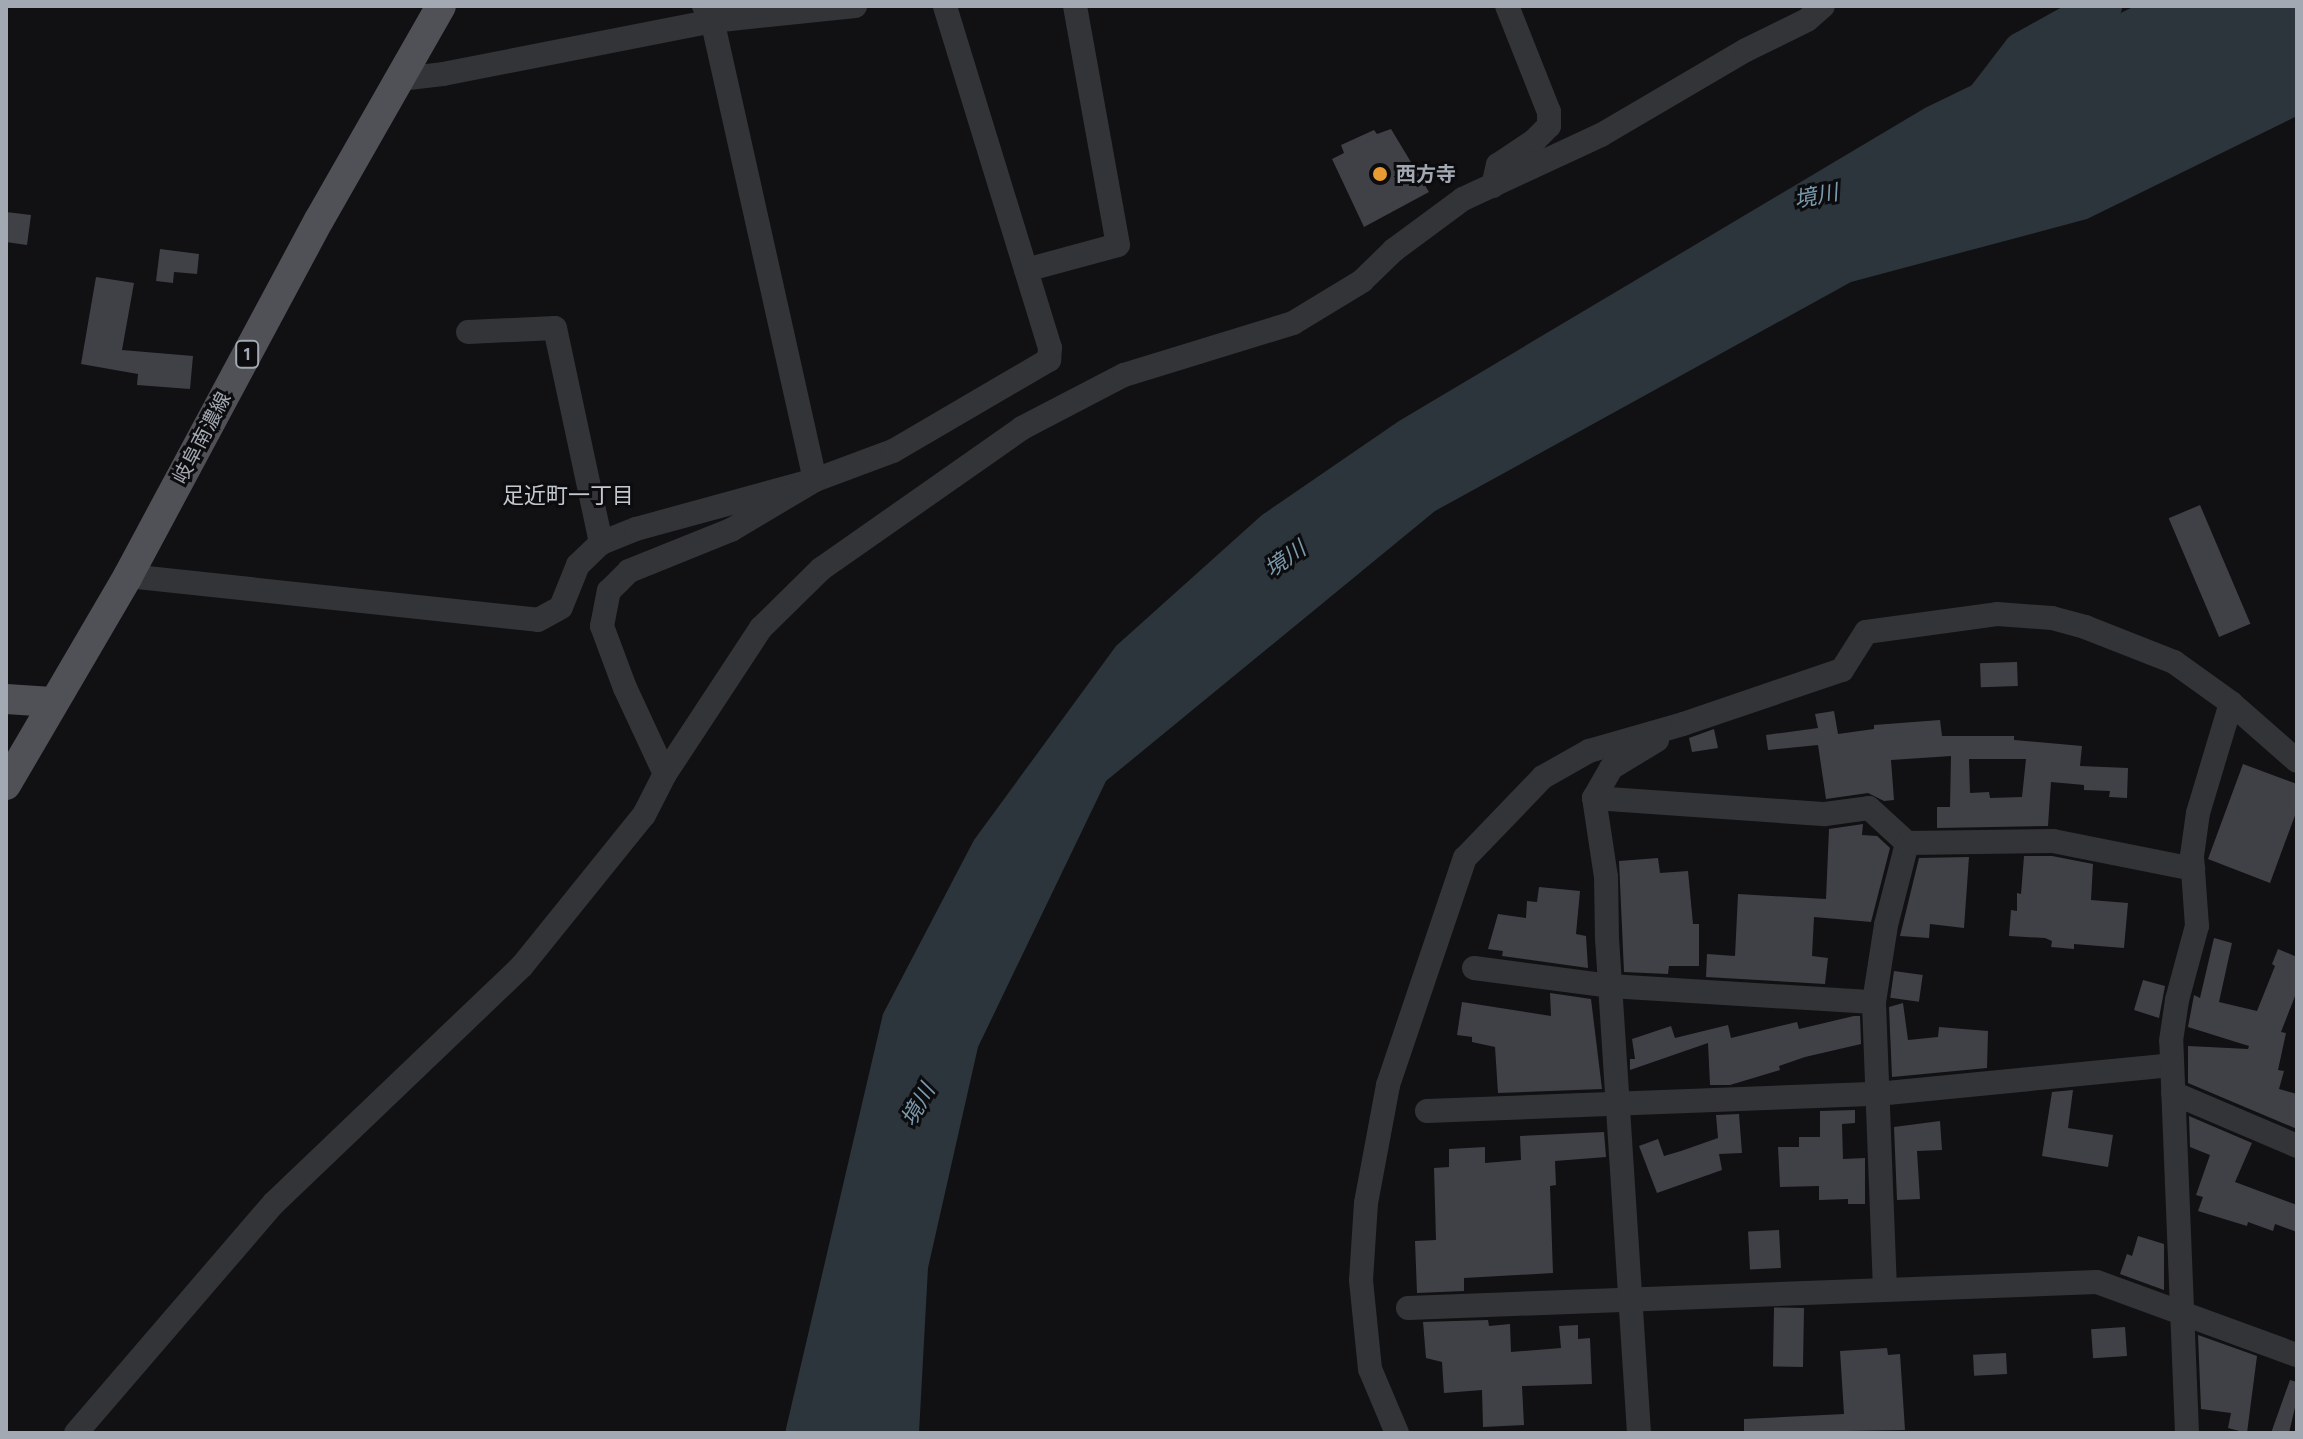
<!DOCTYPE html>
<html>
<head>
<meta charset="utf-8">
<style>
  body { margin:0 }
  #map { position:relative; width:2303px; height:1439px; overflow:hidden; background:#111113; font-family:Figtree,"Noto Sans JP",sans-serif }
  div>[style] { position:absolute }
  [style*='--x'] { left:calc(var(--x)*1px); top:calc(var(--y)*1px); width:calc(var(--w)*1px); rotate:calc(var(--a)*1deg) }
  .water>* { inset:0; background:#2b353b }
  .river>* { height:38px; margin:-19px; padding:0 19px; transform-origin:19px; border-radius:19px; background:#2b353b }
  .building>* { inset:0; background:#404146; transform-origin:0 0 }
  .minor>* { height:24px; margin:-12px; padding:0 12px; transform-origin:12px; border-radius:12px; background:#323437 }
  .major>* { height:30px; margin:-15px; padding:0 15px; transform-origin:15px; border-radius:15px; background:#4f5156 }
  .dots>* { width:22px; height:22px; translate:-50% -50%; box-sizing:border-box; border:4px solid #0c0c0e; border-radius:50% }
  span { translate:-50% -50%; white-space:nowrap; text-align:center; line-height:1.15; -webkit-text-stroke:6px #0c0c0e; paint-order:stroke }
  .shield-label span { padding:2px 6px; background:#0c0c0e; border:2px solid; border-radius:6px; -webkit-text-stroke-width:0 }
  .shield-label { font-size:18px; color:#a3a9b3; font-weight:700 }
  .poi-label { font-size:20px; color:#a3a9b3; font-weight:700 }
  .left { translate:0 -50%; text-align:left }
  .street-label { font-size:20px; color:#a3a9b3 }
  .water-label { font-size:22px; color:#7b9aad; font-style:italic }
  .neighbourhood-label { font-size:22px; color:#c4c8cf }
  .frame { position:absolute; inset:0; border:8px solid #a3a9b3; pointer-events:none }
</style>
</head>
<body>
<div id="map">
  <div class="water">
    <i style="clip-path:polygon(2135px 6px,2297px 6px,2297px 116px,2087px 219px,1851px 282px,1435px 511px,1106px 781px,978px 1047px,928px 1268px,919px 1433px,785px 1433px,883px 1014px,974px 840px,1116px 646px,1262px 515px,1399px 421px,1925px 108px)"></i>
  </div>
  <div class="river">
    <i style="--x:1983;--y:109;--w:10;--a:-79"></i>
    <i style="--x:1985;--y:99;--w:61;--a:-52.4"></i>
    <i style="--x:2022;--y:51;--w:93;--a:-29.1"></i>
  </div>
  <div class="building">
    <i style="clip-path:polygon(1391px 129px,1429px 192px,1364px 227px,1332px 159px,1344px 153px,1341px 145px,1374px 130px,1377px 134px)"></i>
    <i style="clip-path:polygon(6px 212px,31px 215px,27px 245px,6px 242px)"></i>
    <i style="clip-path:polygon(160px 249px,199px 254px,197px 274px,174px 272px,173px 283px,156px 281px)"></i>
    <i style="clip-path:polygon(96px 277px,134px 283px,122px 350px,193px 356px,190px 389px,137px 385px,138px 374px,81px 364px)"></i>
    <i style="left:2200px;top:505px;width:129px;height:34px;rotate:67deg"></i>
    <i style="left:2017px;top:662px;width:24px;height:37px;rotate:88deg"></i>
    <i style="clip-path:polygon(evenodd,1834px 711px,1838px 734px,1874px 729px,1874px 725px,1940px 720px,1942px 736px,2014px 736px,2014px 740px,2082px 746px,2080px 766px,2128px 768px,2127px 798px,2109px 797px,2110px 791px,2084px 790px,2084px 785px,2051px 782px,2048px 826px,1937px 828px,1937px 807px,1950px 807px,1951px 756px,1891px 760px,1894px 800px,1884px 801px,1868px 793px,1826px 799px,1818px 745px,1768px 750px,1766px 735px,1818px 728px,1815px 714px,1834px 711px,1969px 759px,2026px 759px,2022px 797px,1990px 798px,1989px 792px,1970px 793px,1969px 759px)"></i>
    <i style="clip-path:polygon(1714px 729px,1718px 748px,1692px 752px,1689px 738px)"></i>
    <i style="clip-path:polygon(2243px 764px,2297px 784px,2297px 810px,2270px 883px,2208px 859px)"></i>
    <i style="clip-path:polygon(1863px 824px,1862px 835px,1877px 836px,1890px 848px,1871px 922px,1814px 917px,1812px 956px,1828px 958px,1825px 984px,1706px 977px,1707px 954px,1735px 956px,1738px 894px,1826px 899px,1829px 829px)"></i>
    <i style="clip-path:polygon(2024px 856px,2052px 856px,2093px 864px,2091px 900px,2128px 903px,2124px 948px,2074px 944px,2074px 949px,2051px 947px,2052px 941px,2045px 938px,2009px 936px,2011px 910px,2017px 911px,2017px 893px,2021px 894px)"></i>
    <i style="clip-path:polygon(1969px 857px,1964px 928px,1930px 924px,1929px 938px,1900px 936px,1919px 858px)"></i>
    <i style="clip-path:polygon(1658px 858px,1660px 873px,1688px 871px,1693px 924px,1699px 924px,1699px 966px,1669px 966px,1668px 974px,1624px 972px,1619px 861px)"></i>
    <i style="clip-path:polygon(1539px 887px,1580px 891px,1576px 934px,1586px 936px,1588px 968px,1502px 956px,1503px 951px,1488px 949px,1498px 914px,1526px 918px,1527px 901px,1537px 902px)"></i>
    <i style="clip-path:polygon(2214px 938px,2232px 943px,2219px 1002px,2257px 1011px,2275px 966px,2272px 964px,2278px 949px,2297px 957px,2297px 991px,2281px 1032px,2286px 1033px,2278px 1070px,2284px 1071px,2279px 1089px,2297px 1094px,2297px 1129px,2188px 1083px,2188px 1046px,2248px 1049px,2249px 1046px,2188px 1027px,2194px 995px,2200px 998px)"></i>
    <i style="left:1894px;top:971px;width:29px;height:27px;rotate:8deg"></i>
    <i style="clip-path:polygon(2143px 980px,2165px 986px,2159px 1018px,2134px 1010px)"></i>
    <i style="clip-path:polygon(1550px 993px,1591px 999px,1602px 1089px,1498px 1093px,1495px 1047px,1472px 1042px,1472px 1037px,1457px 1035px,1462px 1002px,1551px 1016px)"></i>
    <i style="clip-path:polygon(1903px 1003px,1908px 1040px,1938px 1037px,1939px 1027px,1988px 1031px,1987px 1068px,1892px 1077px,1889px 1007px)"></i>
    <i style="clip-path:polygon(1854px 1016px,1860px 1016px,1861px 1044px,1805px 1057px,1779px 1066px,1780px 1070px,1730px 1085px,1710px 1085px,1708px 1043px,1630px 1070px,1630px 1059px,1635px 1059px,1632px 1039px,1671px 1026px,1675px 1038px,1728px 1025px,1731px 1038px,1797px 1022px,1799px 1029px)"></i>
    <i style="clip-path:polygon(2073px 1090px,2068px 1128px,2113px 1135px,2108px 1167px,2042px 1156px,2052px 1092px)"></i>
    <i style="clip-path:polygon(1855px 1110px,1855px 1123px,1842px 1124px,1843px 1159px,1865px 1158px,1865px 1204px,1848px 1204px,1848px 1199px,1819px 1200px,1819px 1186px,1780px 1187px,1778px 1147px,1799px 1147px,1799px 1137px,1820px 1137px,1820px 1111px)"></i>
    <i style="clip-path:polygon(1739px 1114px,1742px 1153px,1719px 1154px,1722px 1170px,1657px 1193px,1639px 1146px,1658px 1139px,1664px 1156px,1681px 1151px,1718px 1138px,1716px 1115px)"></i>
    <i style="clip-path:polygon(2189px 1116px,2252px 1143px,2235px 1182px,2297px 1205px,2297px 1232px,2275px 1224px,2273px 1231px,2248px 1222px,2247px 1226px,2198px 1211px,2203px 1197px,2196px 1195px,2210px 1155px,2190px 1147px)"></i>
    <i style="clip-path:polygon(1940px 1121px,1942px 1150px,1917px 1151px,1920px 1199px,1897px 1200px,1894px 1127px)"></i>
    <i style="clip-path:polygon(1604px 1132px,1606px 1157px,1555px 1161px,1556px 1185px,1550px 1186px,1553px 1273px,1464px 1278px,1464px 1291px,1417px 1293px,1415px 1241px,1436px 1240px,1434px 1168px,1449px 1167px,1449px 1149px,1485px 1147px,1485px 1163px,1521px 1160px,1520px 1136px)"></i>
    <i style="left:1779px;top:1230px;width:38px;height:31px;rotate:87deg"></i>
    <i style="clip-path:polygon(2138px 1236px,2164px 1244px,2164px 1290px,2120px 1274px,2127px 1254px,2132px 1256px)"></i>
    <i style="left:1804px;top:1308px;width:59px;height:30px;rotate:91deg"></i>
    <i style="clip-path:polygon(1488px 1320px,1489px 1326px,1510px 1324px,1511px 1352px,1561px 1348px,1559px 1326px,1578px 1325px,1578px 1339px,1590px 1338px,1592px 1384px,1522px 1386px,1524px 1425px,1483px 1427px,1482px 1390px,1444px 1393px,1442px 1362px,1426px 1358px,1423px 1322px)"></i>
    <i style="left:2125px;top:1327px;width:29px;height:34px;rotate:86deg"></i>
    <i style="clip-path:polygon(2198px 1335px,2257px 1356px,2247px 1433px,2228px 1428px,2231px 1413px,2201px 1409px)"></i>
    <i style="clip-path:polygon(1887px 1348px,1888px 1355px,1900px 1354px,1905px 1430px,1744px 1433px,1744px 1419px,1844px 1414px,1840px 1351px)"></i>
    <i style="left:2006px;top:1353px;width:21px;height:33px;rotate:87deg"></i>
    <i style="clip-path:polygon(2290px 1380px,2297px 1382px,2297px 1399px,2289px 1433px,2271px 1433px)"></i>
  </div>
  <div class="minor">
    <i style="--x:400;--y:79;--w:43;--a:-6.6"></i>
    <i style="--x:443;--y:74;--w:274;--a:-11.1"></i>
    <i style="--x:712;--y:21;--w:144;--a:-6"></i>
    <i style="--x:1493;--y:186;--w:22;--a:-77"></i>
    <i style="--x:1498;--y:165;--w:45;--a:-34"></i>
    <i style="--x:1535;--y:140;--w:20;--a:-45"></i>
    <i style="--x:1549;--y:126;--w:14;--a:-90"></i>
    <i style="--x:1549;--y:112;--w:114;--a:-111.6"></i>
    <i style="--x:1026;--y:270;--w:95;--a:-15.2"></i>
    <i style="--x:1118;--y:245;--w:243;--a:-100.2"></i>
    <i style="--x:468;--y:332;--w:87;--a:-2.6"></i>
    <i style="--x:555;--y:328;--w:220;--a:77.9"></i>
    <i style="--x:128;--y:576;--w:412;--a:6.1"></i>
    <i style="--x:538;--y:620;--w:26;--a:-29"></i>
    <i style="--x:561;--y:607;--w:45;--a:-68"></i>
    <i style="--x:578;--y:565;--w:32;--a:-44"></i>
    <i style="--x:601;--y:543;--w:38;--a:-22"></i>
    <i style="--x:636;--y:529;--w:186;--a:-15.3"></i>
    <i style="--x:815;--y:480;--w:83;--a:-20.4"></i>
    <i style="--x:893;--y:451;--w:181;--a:-30.3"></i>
    <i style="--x:1049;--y:360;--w:12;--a:-85"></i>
    <i style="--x:1050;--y:348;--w:358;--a:-107.1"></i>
    <i style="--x:665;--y:774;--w:95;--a:-114.9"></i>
    <i style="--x:625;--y:688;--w:66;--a:-110.4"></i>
    <i style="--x:602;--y:626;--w:36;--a:-79"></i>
    <i style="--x:609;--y:591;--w:28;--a:-45"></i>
    <i style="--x:629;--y:571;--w:110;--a:-21.9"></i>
    <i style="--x:731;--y:530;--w:98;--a:-30.8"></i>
    <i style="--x:815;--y:480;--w:470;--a:-102.6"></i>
    <i style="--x:712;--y:21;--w:17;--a:-118"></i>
    <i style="--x:1594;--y:798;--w:232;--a:4"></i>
    <i style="--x:1825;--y:814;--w:44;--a:-7.8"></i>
    <i style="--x:1869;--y:808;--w:52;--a:42.6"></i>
    <i style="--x:1474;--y:968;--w:137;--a:7.5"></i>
    <i style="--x:1610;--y:986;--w:264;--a:3.5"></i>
    <i style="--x:2173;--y:1093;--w:135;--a:23.1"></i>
    <i style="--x:1427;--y:1111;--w:450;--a:-2.2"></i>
    <i style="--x:1877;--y:1094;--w:296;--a:-5.6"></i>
    <i style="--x:1885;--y:1290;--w:288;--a:-92.2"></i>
    <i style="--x:1874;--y:1002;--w:78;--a:-81.1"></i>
    <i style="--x:1886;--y:925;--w:85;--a:-75.6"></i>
    <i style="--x:1907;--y:843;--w:146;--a:-0.8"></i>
    <i style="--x:2053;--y:841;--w:143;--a:11.3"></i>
    <i style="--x:1408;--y:1308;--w:689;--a:-2.16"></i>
    <i style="--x:2097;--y:1282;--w:213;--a:20.1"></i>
    <i style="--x:76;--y:1433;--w:303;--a:-49.3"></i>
    <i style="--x:274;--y:1203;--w:343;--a:-43.7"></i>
    <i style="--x:522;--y:966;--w:194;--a:-51.1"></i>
    <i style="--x:644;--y:815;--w:46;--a:-62.9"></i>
    <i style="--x:665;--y:774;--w:175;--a:-56.7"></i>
    <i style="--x:761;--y:628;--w:84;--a:-44.5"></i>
    <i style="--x:821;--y:569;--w:246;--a:-35"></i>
    <i style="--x:1022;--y:428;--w:115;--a:-27.5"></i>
    <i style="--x:1124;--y:375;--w:177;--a:-17.1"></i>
    <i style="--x:1293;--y:323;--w:81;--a:-31.3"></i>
    <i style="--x:1362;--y:281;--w:45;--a:-44.1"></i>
    <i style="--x:1394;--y:250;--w:86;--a:-36.5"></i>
    <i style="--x:1463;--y:199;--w:152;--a:-24.9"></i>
    <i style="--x:1601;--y:135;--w:168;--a:-30.4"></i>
    <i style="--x:1746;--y:50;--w:68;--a:-26.2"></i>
    <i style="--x:1807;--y:20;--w:21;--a:-41"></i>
    <i style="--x:1397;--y:1433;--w:69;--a:-112.9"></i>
    <i style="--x:1370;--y:1369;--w:89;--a:-95.8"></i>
    <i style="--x:1361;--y:1280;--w:77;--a:-86.3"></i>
    <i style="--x:1366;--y:1203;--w:120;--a:-79.4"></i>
    <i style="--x:1388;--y:1085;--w:240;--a:-71.3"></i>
    <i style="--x:1465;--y:858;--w:112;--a:-46.1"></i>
    <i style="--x:1543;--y:777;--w:53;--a:-29.5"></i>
    <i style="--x:1589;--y:751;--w:98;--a:-16"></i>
    <i style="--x:1683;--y:724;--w:168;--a:-18.8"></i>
    <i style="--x:1842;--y:670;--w:45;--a:-57.7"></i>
    <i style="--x:1866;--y:632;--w:132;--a:-7.8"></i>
    <i style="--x:1997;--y:614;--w:55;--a:4.2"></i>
    <i style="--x:2052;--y:618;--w:34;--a:15"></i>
    <i style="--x:2085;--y:627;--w:96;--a:21.5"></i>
    <i style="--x:2174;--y:662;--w:70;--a:35.7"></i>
    <i style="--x:2231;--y:703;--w:88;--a:41.3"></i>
    <i style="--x:1639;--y:1433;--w:495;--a:-93.7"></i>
    <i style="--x:1607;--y:939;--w:62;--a:-90.9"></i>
    <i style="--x:1606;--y:877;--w:80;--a:-98.6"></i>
    <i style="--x:1594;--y:798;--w:34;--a:-60"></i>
    <i style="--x:1611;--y:768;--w:54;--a:-31.3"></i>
    <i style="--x:2187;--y:1433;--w:392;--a:-92.3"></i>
    <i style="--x:2171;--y:1041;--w:41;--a:-81.7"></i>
    <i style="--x:2177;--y:1000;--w:77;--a:-74.9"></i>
    <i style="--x:2197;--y:926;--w:70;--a:-94.1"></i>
    <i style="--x:2192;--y:856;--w:43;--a:-82.1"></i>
    <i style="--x:2198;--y:813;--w:115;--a:-73.3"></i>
  </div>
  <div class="major">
    <i style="--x:6;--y:699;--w:46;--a:3.7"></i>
    <i style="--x:6;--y:785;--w:242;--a:-59.7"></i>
    <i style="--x:128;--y:576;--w:404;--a:-61.8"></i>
    <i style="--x:319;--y:220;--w:246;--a:-60.3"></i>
  </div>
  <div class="dots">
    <i style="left:1380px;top:174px;background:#e99b33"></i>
  </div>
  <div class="shield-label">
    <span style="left:247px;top:354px">1</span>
  </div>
  <div class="poi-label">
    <span class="left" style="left:1396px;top:174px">西方寺</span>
  </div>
  <div class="street-label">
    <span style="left:202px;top:438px;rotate:-62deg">岐阜南濃線</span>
  </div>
  <div class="water-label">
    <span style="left:1816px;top:196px;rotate:-11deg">境川</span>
    <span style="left:1285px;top:559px;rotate:-35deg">境川</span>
    <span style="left:918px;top:1105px;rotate:-60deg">境川</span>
  </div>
  <div class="neighbourhood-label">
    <span style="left:568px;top:496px">足近町一丁目</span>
  </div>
  <div class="frame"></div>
</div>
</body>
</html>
